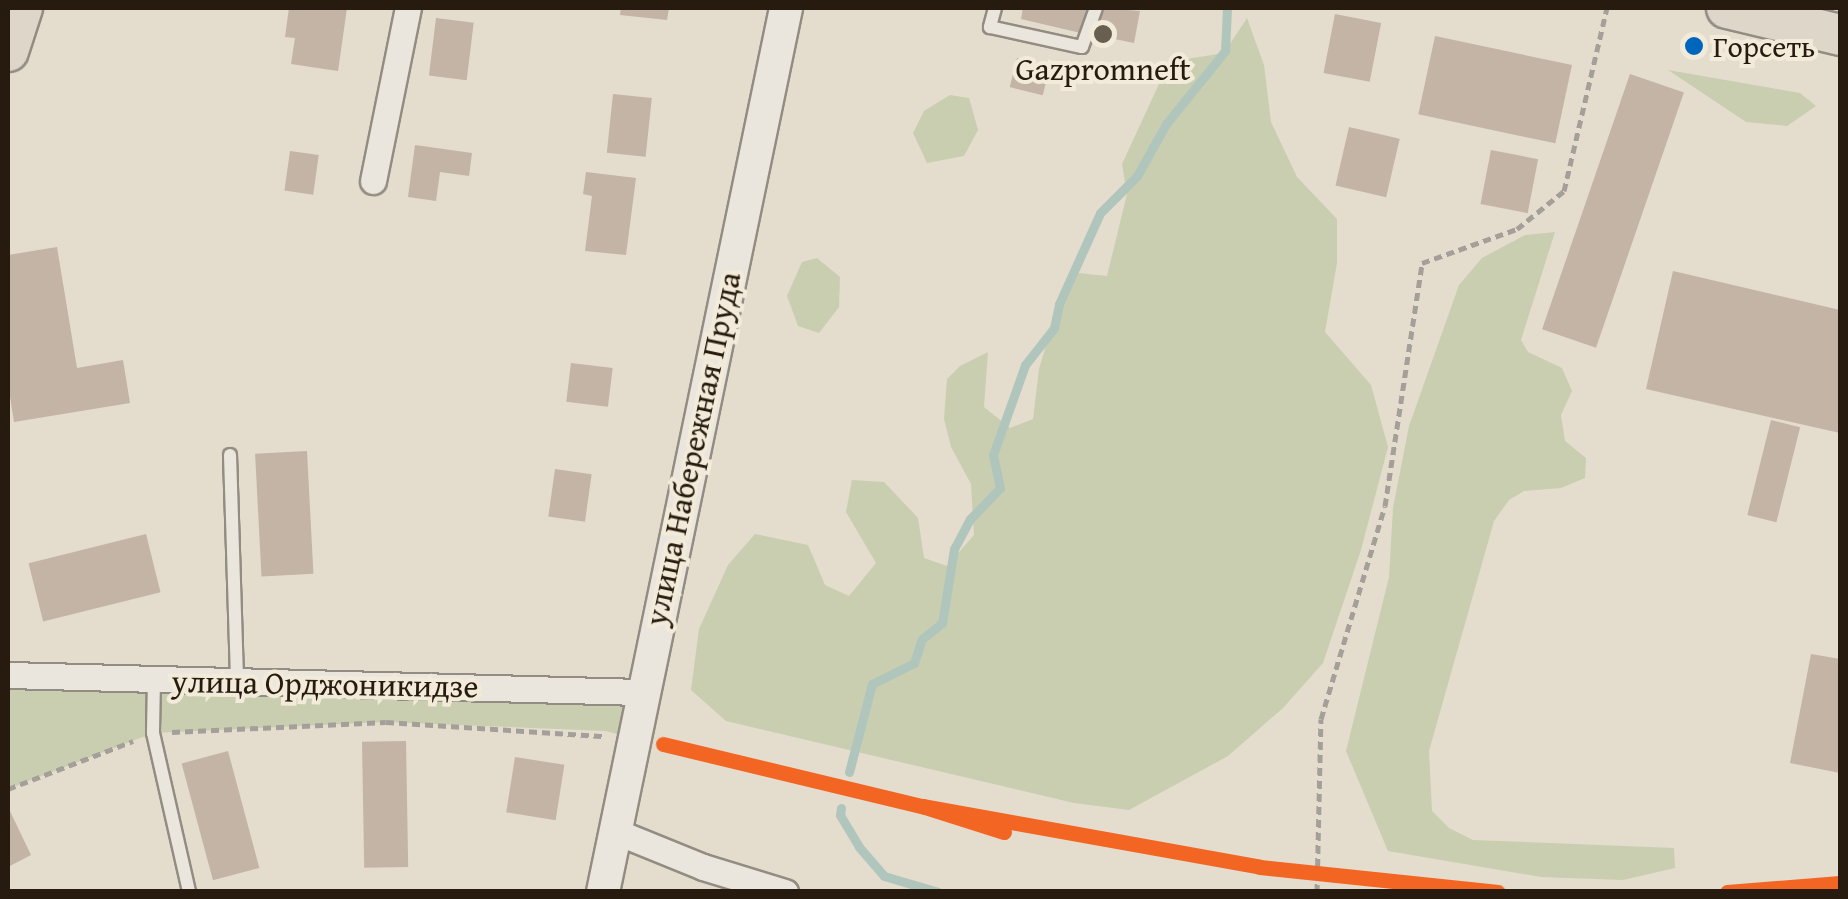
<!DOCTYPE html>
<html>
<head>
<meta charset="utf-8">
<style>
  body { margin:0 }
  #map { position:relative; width:1848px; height:899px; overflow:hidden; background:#e4dccd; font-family:"Gentium Book Plus",serif }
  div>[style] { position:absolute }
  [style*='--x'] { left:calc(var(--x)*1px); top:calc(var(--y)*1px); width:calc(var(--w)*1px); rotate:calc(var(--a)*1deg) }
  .green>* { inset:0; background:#c9ceb0 }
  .stream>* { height:9px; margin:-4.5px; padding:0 4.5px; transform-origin:4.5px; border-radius:4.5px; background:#b0c6bd }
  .building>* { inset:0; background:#c4b4a5; transform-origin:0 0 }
  .path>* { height:5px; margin-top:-2.5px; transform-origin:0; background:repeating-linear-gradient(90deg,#a4a099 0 8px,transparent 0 13px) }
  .roads { filter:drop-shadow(2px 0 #928c82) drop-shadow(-2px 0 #928c82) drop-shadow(0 2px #928c82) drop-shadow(0 -2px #928c82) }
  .service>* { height:12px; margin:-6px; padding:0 6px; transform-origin:6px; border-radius:6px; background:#eae6de }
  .minor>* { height:25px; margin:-12.5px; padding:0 12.5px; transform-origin:12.5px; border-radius:12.5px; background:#eae6de }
  .tertiary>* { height:32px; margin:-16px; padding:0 16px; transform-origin:16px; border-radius:16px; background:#eae6de }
  .primary>* { height:40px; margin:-20px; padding:0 20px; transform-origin:20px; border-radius:20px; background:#ddd6c9 }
  .rail-1>* { height:15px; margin:-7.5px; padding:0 7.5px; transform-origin:7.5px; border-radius:7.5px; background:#f26522 }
  .dots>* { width:28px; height:28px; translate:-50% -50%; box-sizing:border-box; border:5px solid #f3ebd9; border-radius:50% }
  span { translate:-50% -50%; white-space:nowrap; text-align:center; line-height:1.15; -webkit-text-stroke:8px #f3ebd9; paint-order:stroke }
  .bus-label { font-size:30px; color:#261b0e }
  .left { translate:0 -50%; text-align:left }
  .poi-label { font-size:32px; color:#261b0e }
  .street-label { font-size:32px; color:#261b0e }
  .frame { position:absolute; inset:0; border:10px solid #261b0e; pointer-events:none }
</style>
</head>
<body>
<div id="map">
  <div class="green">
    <i style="clip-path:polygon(1247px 18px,1264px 65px,1271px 122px,1297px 177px,1337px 219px,1337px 263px,1325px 332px,1371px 385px,1388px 447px,1361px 550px,1323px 663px,1283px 708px,1228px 756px,1129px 810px,1074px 803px,726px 721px,691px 690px,699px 629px,728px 565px,755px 534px,808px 545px,825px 585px,849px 596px,876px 563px,846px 512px,852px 480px,884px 482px,918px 518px,924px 558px,947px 566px,974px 535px,971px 484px,951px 447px,944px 419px,947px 379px,960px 366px,988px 352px,984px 407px,1010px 428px,1033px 419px,1039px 369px,1056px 312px,1078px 273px,1107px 276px,1127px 194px,1122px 164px,1159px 84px,1187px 59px,1224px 53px)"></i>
    <i style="clip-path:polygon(1668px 70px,1800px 93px,1816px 106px,1787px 126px,1746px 122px)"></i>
    <i style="clip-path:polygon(950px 95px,969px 98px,978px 130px,964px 156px,927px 163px,913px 133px,924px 111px)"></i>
    <i style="clip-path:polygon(1555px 232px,1521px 340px,1528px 352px,1562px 368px,1572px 391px,1561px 415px,1565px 441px,1586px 458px,1585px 478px,1561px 488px,1524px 491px,1509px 500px,1494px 521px,1429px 751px,1432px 811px,1449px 828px,1473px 840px,1674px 848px,1675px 868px,1623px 880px,1541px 877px,1388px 851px,1346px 751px,1389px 577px,1393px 508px,1409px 426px,1459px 285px,1482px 258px,1525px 235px)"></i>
    <i style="clip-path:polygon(817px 258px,840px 277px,839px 307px,819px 333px,798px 326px,787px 296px,802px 262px)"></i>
    <i style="clip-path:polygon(8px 675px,642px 692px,633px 738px,605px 731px,386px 722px,153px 733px,8px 789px)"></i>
  </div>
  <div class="stream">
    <i style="--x:849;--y:772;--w:91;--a:-75.4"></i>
    <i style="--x:872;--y:684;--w:47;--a:-26.6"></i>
    <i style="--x:914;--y:663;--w:25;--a:-72"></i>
    <i style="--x:922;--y:639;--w:26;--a:-39"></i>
    <i style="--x:942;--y:623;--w:75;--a:-80.8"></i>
    <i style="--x:954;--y:549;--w:34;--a:-62"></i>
    <i style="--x:970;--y:519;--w:43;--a:-45.9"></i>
    <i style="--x:1000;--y:488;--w:34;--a:-102"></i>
    <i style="--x:993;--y:455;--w:96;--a:-70.4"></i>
    <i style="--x:1025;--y:365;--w:47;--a:-51.9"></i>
    <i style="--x:1054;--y:328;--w:25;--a:-78"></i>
    <i style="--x:1059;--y:304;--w:100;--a:-65.7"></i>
    <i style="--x:1100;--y:213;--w:52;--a:-45"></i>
    <i style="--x:1137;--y:176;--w:60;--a:-60.9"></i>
    <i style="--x:1166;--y:124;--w:94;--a:-51.1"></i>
    <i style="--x:1225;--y:51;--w:43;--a:-87.3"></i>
    <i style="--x:841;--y:808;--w:7;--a:98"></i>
    <i style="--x:840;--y:815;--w:37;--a:59"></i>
    <i style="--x:859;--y:847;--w:38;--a:49"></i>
    <i style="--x:884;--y:876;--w:56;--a:16.5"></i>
  </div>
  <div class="building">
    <i style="clip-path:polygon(289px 8px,347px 8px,338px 71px,291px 64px,295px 38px,285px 37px)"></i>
    <i style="clip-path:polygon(621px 8px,669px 8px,667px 20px,620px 15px)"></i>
    <i style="clip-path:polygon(1023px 8px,1091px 8px,1085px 34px,1021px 19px)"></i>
    <i style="clip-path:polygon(1100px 8px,1140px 11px,1134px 43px,1095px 35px)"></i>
    <i style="left:1335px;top:14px;width:47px;height:60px;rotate:11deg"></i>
    <i style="left:436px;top:18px;width:38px;height:58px;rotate:7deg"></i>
    <i style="left:1435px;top:36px;width:140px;height:80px;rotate:12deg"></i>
    <i style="left:1017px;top:58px;width:34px;height:30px;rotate:14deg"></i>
    <i style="left:1630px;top:74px;width:57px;height:270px;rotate:19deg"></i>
    <i style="left:613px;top:94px;width:39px;height:59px;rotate:6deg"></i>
    <i style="left:1349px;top:127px;width:52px;height:60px;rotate:13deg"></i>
    <i style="clip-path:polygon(415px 145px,472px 153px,469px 176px,440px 172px,436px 201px,408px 197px)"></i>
    <i style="left:1491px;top:150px;width:48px;height:55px;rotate:11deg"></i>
    <i style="left:290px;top:151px;width:29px;height:40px;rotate:8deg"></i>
    <i style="clip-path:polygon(586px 172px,636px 178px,626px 255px,585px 251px,592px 196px,583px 194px)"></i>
    <i style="clip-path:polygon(57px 247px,77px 368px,123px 360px,130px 403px,14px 422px,8px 384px,8px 255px)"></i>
    <i style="clip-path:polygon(1673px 271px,1840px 310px,1840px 433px,1646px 389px)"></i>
    <i style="left:571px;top:363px;width:42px;height:39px;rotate:7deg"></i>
    <i style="left:1771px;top:420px;width:30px;height:98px;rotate:14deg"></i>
    <i style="left:307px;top:451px;width:123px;height:52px;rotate:87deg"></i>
    <i style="left:555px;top:469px;width:37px;height:48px;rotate:8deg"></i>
    <i style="left:146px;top:534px;width:60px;height:121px;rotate:76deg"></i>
    <i style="clip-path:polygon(1811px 654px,1840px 659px,1840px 773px,1790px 763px)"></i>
    <i style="left:406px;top:741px;width:126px;height:44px;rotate:89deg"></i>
    <i style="left:228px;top:751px;width:121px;height:48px;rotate:75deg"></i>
    <i style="left:515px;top:757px;width:50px;height:56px;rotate:9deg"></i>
    <i style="clip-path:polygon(8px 807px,31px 855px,8px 867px)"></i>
  </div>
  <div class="path">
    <i style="--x:172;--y:732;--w:214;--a:-2.7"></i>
    <i style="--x:386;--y:722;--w:219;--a:3.7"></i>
    <i style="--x:8;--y:789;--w:134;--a:-21"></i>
    <i style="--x:1317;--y:892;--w:173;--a:-88.7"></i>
    <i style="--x:1321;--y:719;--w:222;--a:-73.3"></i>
    <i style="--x:1385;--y:506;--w:246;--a:-81.3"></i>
    <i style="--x:1422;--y:263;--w:101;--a:-19.7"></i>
    <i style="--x:1517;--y:229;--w:60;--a:-39"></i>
    <i style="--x:1564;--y:191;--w:188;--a:-76.8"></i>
  </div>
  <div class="roads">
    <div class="service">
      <i style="--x:995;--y:8;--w:20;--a:105"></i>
      <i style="--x:990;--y:27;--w:94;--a:12.3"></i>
      <i style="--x:1082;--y:47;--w:41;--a:-70.3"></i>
      <i style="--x:230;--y:455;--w:226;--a:88.2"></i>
      <i style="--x:154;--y:679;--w:54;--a:91.1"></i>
      <i style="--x:153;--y:733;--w:163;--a:77.2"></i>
    </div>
    <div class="minor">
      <i style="--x:373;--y:181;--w:177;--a:-78.6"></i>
      <i style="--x:8;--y:675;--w:634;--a:1.54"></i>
      <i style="--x:617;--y:832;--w:93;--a:22.1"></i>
      <i style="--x:703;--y:867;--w:86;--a:17"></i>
    </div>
    <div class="tertiary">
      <i style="--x:603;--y:892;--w:903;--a:-78.3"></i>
    </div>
    <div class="primary">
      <i style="--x:1727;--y:8;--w:116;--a:13.4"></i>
      <i style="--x:8;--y:51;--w:45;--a:-72"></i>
    </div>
  </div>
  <div class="rail-1">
    <i style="--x:663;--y:744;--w:266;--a:13.5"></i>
    <i style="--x:922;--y:806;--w:86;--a:17.6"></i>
    <i style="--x:922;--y:806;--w:343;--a:10.2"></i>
    <i style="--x:1260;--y:867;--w:239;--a:6"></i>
    <i style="--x:1727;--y:892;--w:113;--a:-4.6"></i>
  </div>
  <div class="dots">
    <i style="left:1103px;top:34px;background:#685f51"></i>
    <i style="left:1694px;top:46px;background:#0065bd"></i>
  </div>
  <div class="bus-label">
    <span class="left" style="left:1713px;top:46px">Горсеть</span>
  </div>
  <div class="poi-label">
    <span style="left:1103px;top:69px">Gazpromneft</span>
  </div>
  <div class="street-label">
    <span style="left:693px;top:449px;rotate:-78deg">улица Набережная Пруда</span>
    <span style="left:325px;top:684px;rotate:1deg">улица Орджоникидзе</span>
  </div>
  <div class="frame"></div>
</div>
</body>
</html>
